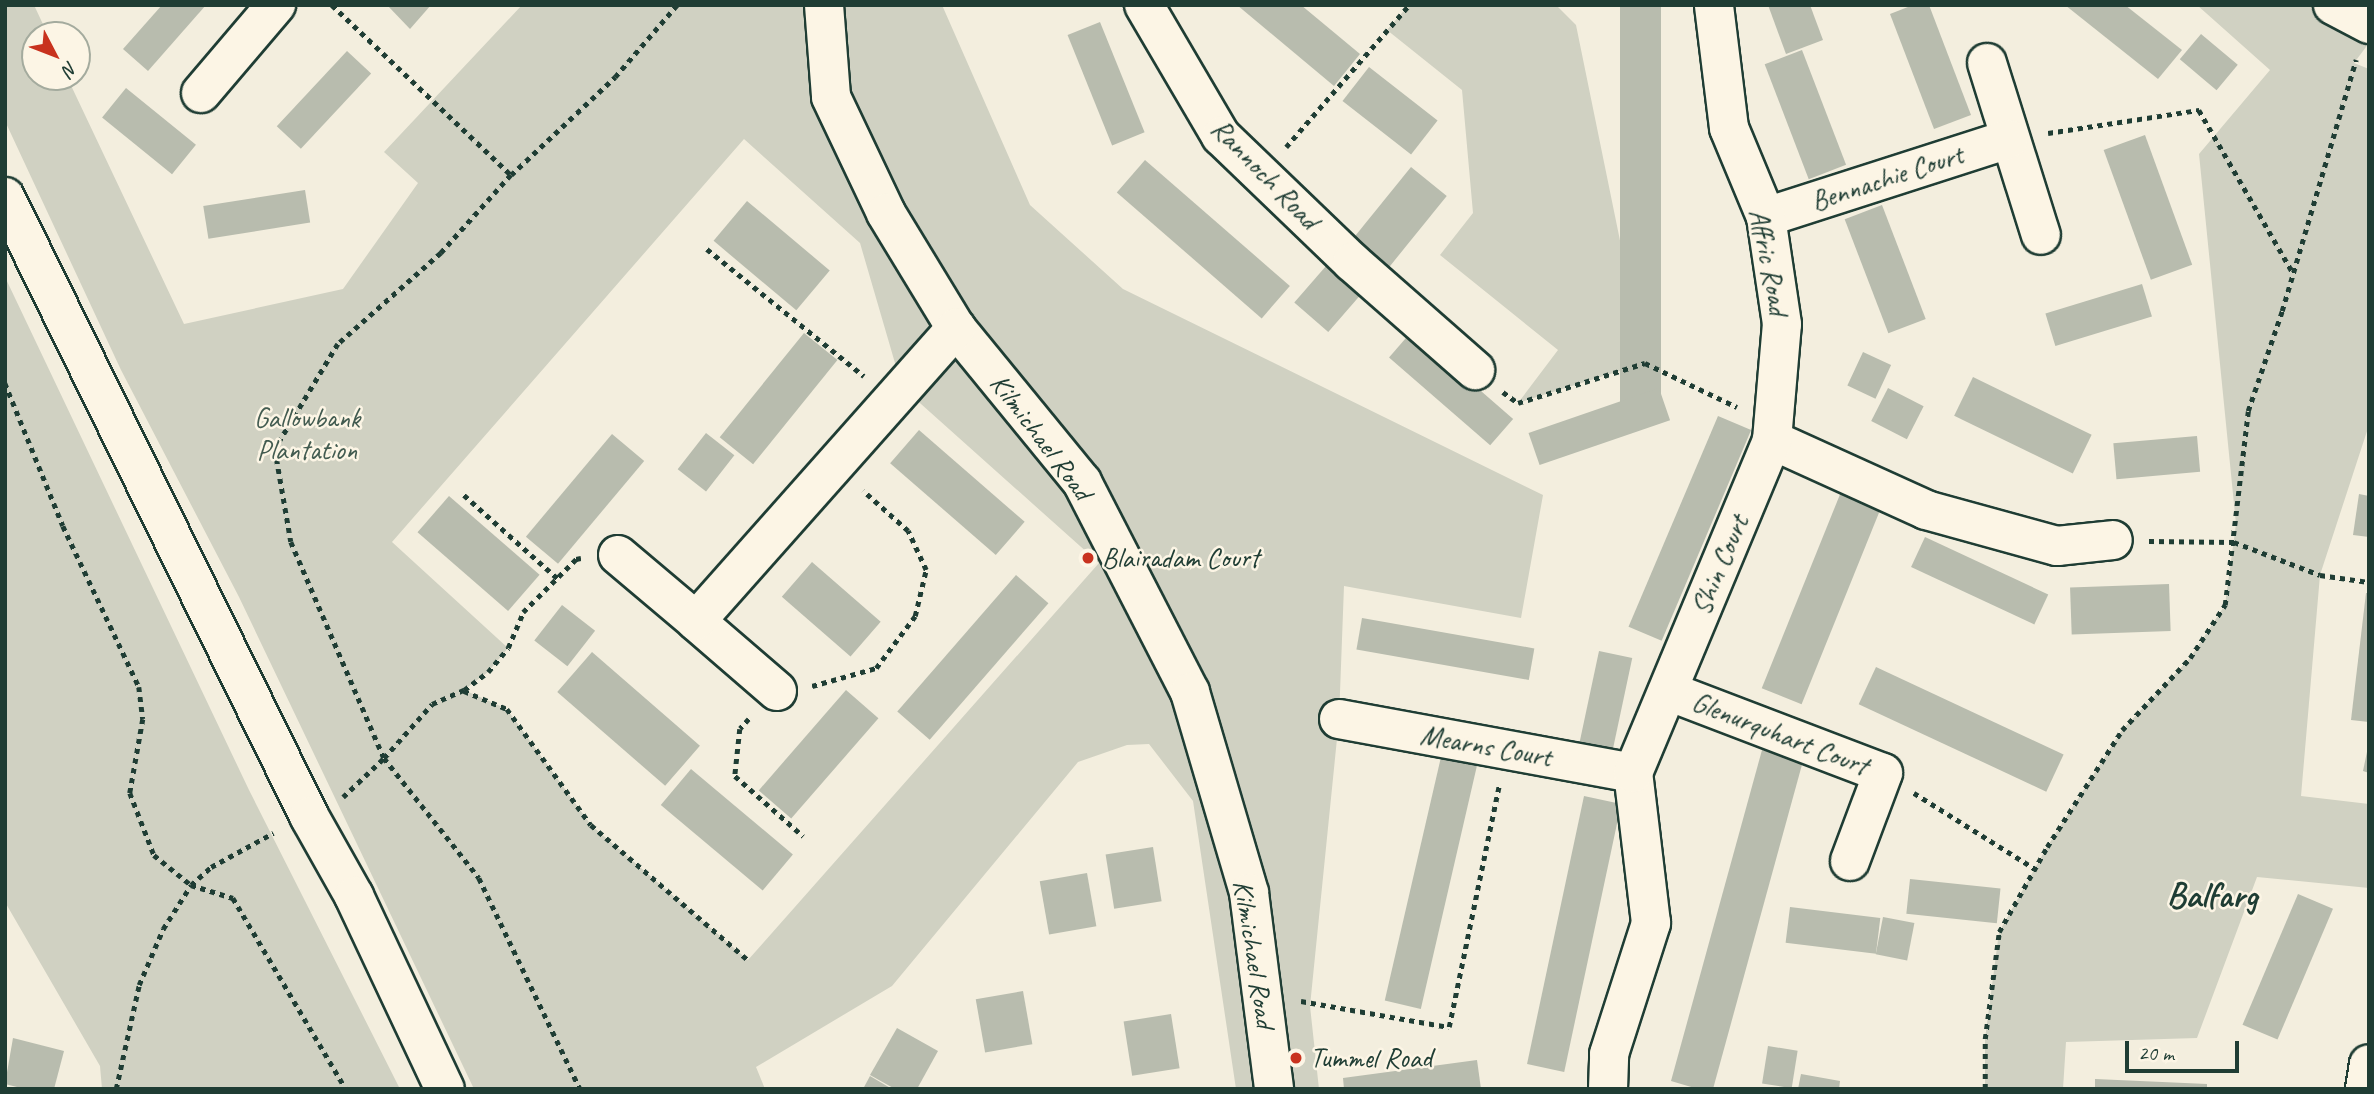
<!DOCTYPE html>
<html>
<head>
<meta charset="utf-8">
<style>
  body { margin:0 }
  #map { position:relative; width:2374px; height:1094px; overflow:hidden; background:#f3eede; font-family:Caveat,sans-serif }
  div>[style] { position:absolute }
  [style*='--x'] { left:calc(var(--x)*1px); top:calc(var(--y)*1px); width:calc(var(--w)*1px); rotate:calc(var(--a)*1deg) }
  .green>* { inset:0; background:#d0d1c2 }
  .building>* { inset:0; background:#b8bcae; transform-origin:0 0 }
  .path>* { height:4.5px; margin-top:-2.25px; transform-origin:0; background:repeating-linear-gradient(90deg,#1f3d34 0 5px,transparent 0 10px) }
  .roads { filter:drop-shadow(2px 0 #1f3d34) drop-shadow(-2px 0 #1f3d34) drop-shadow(0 2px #1f3d34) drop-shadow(0 -2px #1f3d34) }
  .minor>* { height:38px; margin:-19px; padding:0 19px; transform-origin:19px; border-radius:19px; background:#fcf5e5 }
  .highway>* { height:38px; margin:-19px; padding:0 19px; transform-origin:19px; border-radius:19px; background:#fcf5e5 }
  .dots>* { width:19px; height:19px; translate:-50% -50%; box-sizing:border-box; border:4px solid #fcf5e5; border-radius:50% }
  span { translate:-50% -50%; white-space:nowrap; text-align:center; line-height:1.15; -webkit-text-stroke:5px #fcf5e5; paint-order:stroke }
  .street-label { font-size:28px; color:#1f3d34 }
  .park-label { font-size:28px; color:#425b50 }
  .poi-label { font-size:28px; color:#1f3d34 }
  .left { translate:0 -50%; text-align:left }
  .district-label { font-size:35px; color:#1f3d34; font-weight:700 }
  .frame { position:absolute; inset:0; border:7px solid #1f3d34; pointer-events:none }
  .north { position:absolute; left:21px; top:21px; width:70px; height:70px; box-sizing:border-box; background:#fcf5e5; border:2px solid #a4ab9e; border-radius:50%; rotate:132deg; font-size:19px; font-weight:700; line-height:28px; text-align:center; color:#1f3d34 }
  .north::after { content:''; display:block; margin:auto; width:24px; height:32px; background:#c8321e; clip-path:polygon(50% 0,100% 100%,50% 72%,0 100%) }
  .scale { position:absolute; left:2125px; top:1041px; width:114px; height:32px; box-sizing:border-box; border:4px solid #1f3d34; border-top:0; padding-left:9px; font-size:21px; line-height:24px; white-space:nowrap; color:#1f3d34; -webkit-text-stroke:5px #fcf5e5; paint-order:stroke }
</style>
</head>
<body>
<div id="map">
  <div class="green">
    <i style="clip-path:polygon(evenodd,5px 5px,34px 5px,48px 35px,35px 35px,35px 77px,67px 77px,184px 324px,343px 289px,418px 183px,384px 152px,522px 5px,942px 5px,1030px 205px,1123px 289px,1543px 495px,1521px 618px,1344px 586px,1339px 719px,1310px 1006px,1319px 1089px,1236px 1089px,1193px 801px,1149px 744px,1127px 745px,1078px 762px,892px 986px,756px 1067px,765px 1089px,474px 1089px,239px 597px,121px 370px,5px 121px,5px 5px,744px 139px,860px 243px,902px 387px,1099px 563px,748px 960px,591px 825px,507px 709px,464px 690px,488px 672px,508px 648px,392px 542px,744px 139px)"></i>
    <i style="clip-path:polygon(1409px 5px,1556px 5px,1576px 25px,1645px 363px,1518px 403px,1558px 350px,1440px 255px,1473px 213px,1462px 90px,1387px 30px)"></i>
    <i style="clip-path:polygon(2197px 5px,2333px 5px,2369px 43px,2354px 63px,2369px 69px,2369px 425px,2320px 575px,2301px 796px,2369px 804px,2369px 888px,2257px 877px,2197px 1038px,2066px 1042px,2063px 1089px,1985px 1089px,1985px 1039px,1999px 932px,2047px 847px,2122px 730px,2190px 658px,2225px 605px,2236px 524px,2199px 154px,2270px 70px)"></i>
    <i style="clip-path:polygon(5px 277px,249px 790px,400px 1089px,102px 1089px,100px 1066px,5px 902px)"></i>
  </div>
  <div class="building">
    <i style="clip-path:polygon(162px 5px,206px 5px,148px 71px,123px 49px)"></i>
    <i style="clip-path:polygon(387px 5px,431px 5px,410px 29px)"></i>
    <i style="clip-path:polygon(1237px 5px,1301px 5px,1360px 54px,1334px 86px)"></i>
    <i style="left:1620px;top:5px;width:41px;height:405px"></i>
    <i style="clip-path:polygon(1768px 5px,1810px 5px,1823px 40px,1786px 54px)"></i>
    <i style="clip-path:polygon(1913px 5px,1929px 5px,1971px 115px,1934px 129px,1890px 14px)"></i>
    <i style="clip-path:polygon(2065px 5px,2125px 5px,2182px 50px,2158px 79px)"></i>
    <i style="left:1100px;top:22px;width:119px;height:35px;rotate:68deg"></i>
    <i style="left:2201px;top:34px;width:48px;height:33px;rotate:40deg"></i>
    <i style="left:1802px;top:50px;width:123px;height:40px;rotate:69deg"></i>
    <i style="left:347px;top:51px;width:33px;height:103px;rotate:43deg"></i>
    <i style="left:1369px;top:67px;width:87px;height:43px;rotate:38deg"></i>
    <i style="left:126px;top:88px;width:90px;height:38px;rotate:39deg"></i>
    <i style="left:2145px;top:135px;width:138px;height:44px;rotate:70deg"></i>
    <i style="left:1145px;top:160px;width:192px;height:43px;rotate:41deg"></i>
    <i style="left:1411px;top:167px;width:46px;height:92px;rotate:39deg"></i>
    <i style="left:305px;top:190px;width:33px;height:103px;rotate:81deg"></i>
    <i style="left:747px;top:201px;width:108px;height:52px;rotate:40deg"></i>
    <i style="left:1882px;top:205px;width:122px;height:40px;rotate:69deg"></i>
    <i style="left:1333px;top:258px;width:45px;height:59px;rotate:41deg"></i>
    <i style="left:2142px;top:284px;width:34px;height:101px;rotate:73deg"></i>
    <i style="left:1412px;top:331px;width:134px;height:35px;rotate:41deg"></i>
    <i style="left:804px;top:333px;width:43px;height:134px;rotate:39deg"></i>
    <i style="left:1863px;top:352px;width:31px;height:37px;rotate:25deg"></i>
    <i style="left:1973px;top:377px;width:132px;height:43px;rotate:26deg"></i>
    <i style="left:1659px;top:388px;width:34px;height:138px;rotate:71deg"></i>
    <i style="left:1888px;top:388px;width:40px;height:37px;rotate:27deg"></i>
    <i style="left:1718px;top:416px;width:36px;height:229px;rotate:23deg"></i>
    <i style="left:919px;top:430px;width:140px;height:44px;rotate:41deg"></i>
    <i style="left:706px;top:433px;width:36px;height:46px;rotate:38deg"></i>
    <i style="left:612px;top:434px;width:42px;height:134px;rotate:40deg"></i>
    <i style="left:2197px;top:436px;width:36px;height:84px;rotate:85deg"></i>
    <i style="left:1843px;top:487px;width:43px;height:217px;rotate:22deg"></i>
    <i style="clip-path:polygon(2359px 494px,2369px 496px,2369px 537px,2353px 535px)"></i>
    <i style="left:449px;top:496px;width:120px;height:48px;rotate:41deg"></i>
    <i style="left:1925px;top:537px;width:136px;height:33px;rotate:25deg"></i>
    <i style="left:812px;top:562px;width:91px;height:46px;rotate:41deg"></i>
    <i style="left:1016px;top:575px;width:43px;height:181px;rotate:41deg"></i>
    <i style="left:2169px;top:584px;width:47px;height:99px;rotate:88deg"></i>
    <i style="clip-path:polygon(2366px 593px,2369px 593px,2369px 722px,2351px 720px)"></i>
    <i style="left:562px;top:605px;width:42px;height:45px;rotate:38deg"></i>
    <i style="left:1362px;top:618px;width:175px;height:32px;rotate:10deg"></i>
    <i style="left:1599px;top:651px;width:34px;height:93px;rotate:12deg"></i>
    <i style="left:592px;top:652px;width:143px;height:53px;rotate:41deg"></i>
    <i style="left:1876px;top:667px;width:207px;height:41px;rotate:25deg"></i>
    <i style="left:846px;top:690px;width:43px;height:133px;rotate:41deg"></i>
    <i style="clip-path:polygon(2368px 747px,2369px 747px,2369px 773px,2363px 771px)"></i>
    <i style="clip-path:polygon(1762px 750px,1803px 761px,1713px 1089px,1698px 1089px,1671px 1081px)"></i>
    <i style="left:1441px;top:757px;width:37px;height:250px;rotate:13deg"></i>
    <i style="left:691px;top:769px;width:133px;height:47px;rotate:40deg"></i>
    <i style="left:1584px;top:796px;width:38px;height:274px;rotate:12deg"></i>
    <i style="left:1153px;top:847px;width:55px;height:48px;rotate:81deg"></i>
    <i style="left:1087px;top:873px;width:54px;height:48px;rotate:80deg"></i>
    <i style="left:1910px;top:879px;width:91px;height:35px;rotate:6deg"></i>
    <i style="left:2298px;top:894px;width:38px;height:142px;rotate:23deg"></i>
    <i style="left:1790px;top:907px;width:91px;height:36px;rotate:7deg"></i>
    <i style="left:1883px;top:917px;width:32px;height:38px;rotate:11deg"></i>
    <i style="left:1023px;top:991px;width:54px;height:48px;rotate:80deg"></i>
    <i style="left:1171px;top:1014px;width:55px;height:48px;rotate:81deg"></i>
    <i style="clip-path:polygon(897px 1028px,938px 1051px,917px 1089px,895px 1089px,870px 1075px)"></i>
    <i style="clip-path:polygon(13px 1038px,64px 1051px,54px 1089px,25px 1089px,5px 1084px)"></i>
    <i style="left:1768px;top:1046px;width:30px;height:38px;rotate:9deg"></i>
    <i style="clip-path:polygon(1477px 1060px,1481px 1089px,1344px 1089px,1343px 1078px)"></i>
    <i style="clip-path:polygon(1801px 1074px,1840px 1081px,1839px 1089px,1798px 1089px)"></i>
    <i style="clip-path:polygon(870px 1076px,892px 1089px,863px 1089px)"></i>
    <i style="clip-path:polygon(2095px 1079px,2207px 1084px,2207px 1089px,2095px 1089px)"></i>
  </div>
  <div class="path">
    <i style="--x:332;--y:5;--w:247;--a:43.5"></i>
    <i style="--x:511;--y:175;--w:105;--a:131.9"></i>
    <i style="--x:441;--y:253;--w:137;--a:138.5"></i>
    <i style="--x:338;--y:344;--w:122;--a:121"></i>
    <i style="--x:275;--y:449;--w:94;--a:80.2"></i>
    <i style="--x:291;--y:542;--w:235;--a:66.7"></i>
    <i style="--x:384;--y:758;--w:153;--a:51.6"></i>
    <i style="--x:479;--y:878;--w:234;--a:64.4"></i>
    <i style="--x:2048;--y:133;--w:153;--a:-8.7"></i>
    <i style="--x:2199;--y:110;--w:188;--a:60"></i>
    <i style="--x:1286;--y:147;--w:188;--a:-49.1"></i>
    <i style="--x:511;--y:175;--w:143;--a:-43.3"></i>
    <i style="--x:615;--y:77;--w:95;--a:-49.3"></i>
    <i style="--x:707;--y:249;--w:202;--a:39"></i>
    <i style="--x:5;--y:383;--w:154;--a:67.9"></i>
    <i style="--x:63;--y:526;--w:178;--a:64.7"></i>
    <i style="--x:139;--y:687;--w:32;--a:83"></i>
    <i style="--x:143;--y:719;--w:75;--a:100"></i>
    <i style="--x:130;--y:793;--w:66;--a:68.8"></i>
    <i style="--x:154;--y:855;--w:48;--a:39"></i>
    <i style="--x:191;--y:885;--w:44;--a:17.2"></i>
    <i style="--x:233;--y:898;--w:222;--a:59.4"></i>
    <i style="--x:1503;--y:392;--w:19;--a:36"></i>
    <i style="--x:1518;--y:403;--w:133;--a:-17.5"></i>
    <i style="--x:1645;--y:363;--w:102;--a:25.6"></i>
    <i style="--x:464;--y:495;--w:125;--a:41.7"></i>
    <i style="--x:2149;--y:541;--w:85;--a:0.7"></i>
    <i style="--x:2234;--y:542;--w:92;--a:21"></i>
    <i style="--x:2320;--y:575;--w:49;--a:8.1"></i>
    <i style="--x:812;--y:686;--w:66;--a:-15.7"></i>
    <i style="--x:876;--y:668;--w:65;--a:-53.1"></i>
    <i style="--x:915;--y:616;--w:47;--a:-76.6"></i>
    <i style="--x:926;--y:570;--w:43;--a:-114.8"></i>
    <i style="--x:908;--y:531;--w:60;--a:-138.4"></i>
    <i style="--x:464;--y:691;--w:47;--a:22.7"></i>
    <i style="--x:507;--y:709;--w:143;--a:54.1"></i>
    <i style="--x:591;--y:825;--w:207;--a:40.7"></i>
    <i style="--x:749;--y:719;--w:13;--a:132"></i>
    <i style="--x:740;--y:729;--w:47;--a:96.1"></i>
    <i style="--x:735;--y:776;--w:91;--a:41.4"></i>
    <i style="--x:1914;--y:793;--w:143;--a:32.1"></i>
    <i style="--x:343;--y:797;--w:57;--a:-43.6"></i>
    <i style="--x:384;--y:758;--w:72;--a:-48.4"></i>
    <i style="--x:432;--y:704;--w:35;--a:-24"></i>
    <i style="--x:464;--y:690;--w:30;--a:-37"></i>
    <i style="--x:488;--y:672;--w:31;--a:-50"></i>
    <i style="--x:508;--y:648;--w:39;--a:-67"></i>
    <i style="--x:523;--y:612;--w:75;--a:-45"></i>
    <i style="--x:576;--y:559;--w:5;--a:-11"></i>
    <i style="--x:1301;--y:1001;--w:150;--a:10"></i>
    <i style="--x:1449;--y:1027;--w:247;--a:-78.3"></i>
    <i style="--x:116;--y:1089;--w:107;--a:-77.5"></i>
    <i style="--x:139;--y:985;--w:61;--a:-66.8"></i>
    <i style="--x:163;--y:929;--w:52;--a:-57.5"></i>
    <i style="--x:191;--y:885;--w:27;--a:-42"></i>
    <i style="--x:211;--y:867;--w:71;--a:-28.7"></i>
    <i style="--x:1985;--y:1089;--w:50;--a:-90"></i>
    <i style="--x:1985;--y:1039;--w:108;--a:-82.5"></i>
    <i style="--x:1999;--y:932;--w:98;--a:-60.5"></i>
    <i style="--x:2047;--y:847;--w:139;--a:-57.3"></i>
    <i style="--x:2122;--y:730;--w:99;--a:-46.6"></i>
    <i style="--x:2190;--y:658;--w:64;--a:-56.6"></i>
    <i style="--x:2225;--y:605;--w:195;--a:-83.2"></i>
    <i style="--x:2248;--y:411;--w:106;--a:-71.2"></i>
    <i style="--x:2282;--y:311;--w:262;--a:-73.6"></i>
  </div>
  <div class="roads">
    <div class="minor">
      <i style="--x:824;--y:5;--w:92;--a:85.6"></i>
      <i style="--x:831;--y:97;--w:128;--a:64.6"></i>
      <i style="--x:886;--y:213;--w:135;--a:58.7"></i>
      <i style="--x:956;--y:328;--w:199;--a:50.7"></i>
      <i style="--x:1082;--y:482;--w:236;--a:62.8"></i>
      <i style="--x:1190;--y:692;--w:209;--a:73.6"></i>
      <i style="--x:1249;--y:893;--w:198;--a:82.7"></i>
      <i style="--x:1144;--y:5;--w:152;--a:59.6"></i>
      <i style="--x:1221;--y:136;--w:182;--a:43.9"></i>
      <i style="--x:1352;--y:262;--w:164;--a:41.3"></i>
      <i style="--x:2333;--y:5;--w:41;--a:27.8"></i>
      <i style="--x:1987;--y:63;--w:180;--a:72.6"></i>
      <i style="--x:201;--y:93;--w:116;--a:-49.6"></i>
      <i style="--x:1766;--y:217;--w:255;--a:-17.8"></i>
      <i style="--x:1772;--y:440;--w:169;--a:24.4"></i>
      <i style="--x:1926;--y:510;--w:136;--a:15.4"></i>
      <i style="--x:2057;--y:546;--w:56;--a:-6.1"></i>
      <i style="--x:618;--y:555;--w:102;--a:40.2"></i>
      <i style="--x:777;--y:691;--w:107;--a:-139.2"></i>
      <i style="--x:696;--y:621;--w:392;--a:-48.4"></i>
      <i style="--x:1668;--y:691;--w:230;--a:20.9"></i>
      <i style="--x:1883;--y:773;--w:94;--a:110.6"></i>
      <i style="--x:1339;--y:719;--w:299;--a:10.4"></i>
      <i style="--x:1608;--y:1089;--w:35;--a:-88"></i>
      <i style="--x:1609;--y:1054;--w:138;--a:-72.2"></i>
      <i style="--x:1651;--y:923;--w:151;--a:-96.8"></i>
      <i style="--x:1633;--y:773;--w:361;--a:-67.3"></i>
      <i style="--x:1772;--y:440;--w:116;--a:-85.1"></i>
      <i style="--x:1782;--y:324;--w:108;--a:-98.5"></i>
      <i style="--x:1766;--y:217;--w:96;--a:-112.6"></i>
      <i style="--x:1729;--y:128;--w:124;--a:-97"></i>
      <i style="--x:2365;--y:1089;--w:25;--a:-81"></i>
    </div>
    <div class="highway">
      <i style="--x:5;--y:197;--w:690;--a:63.84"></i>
      <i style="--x:309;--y:816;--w:92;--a:60.6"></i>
      <i style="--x:354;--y:896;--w:213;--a:64.8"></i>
    </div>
  </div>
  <div class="dots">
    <i style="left:1088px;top:558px;background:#c8321e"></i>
    <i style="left:1296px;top:1058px;background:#c8321e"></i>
  </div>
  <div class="street-label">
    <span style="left:1265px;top:174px;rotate:46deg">Rannoch Road</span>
    <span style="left:1887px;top:178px;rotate:-18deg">Bennachie Court</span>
    <span style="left:1769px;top:262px;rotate:79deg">Affric Road</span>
    <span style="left:1041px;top:437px;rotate:53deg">Kilmichael Road</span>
    <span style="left:1720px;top:565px;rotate:-67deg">Shin Court</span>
    <span style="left:1780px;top:734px;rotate:21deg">Glenurquhart Court</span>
    <span style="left:1486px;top:746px;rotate:10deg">Mearns Court</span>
    <span style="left:1254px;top:954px;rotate:81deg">Kilmichael Road</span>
  </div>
  <div class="park-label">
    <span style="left:307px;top:434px">Gallowbank<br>Plantation</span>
  </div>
  <div class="poi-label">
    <span class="left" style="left:1102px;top:558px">Blairadam Court</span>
    <span class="left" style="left:1310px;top:1058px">Tummel Road</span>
  </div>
  <div class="district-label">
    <span style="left:2212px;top:896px">Balfarg</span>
  </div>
  <div class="frame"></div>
  <div class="north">N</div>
  <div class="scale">20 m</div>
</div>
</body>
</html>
